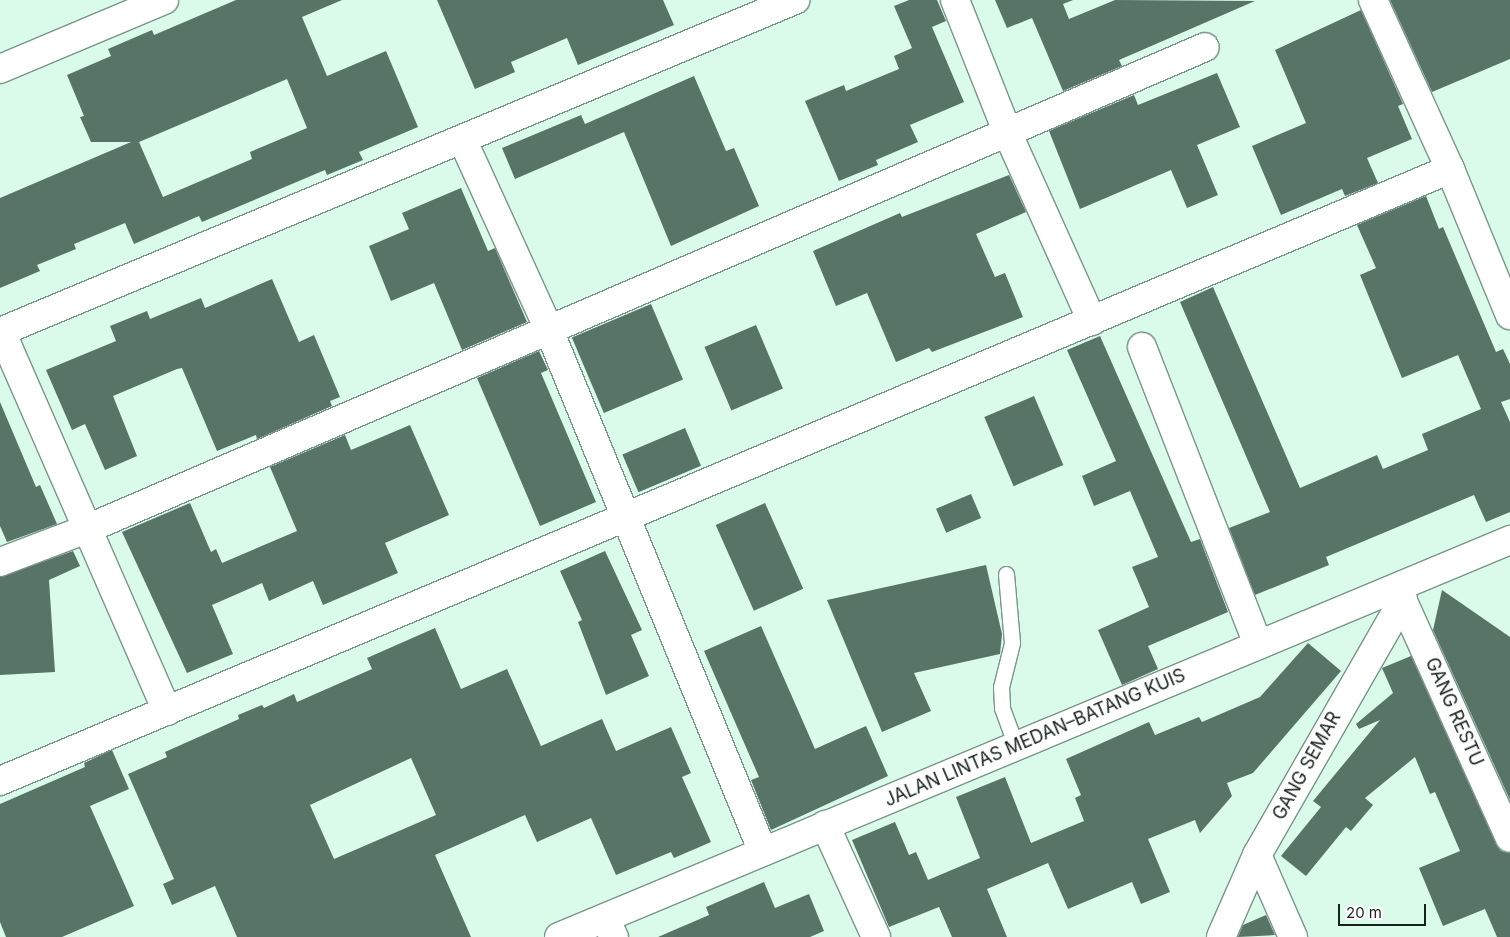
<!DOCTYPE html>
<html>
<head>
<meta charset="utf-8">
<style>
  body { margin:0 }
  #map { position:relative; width:1510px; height:937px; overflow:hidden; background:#dafbea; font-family:Inter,sans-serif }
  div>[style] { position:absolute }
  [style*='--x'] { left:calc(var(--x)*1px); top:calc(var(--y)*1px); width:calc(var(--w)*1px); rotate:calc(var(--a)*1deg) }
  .building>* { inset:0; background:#577466; transform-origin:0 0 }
  .roads { filter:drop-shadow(1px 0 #789687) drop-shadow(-1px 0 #789687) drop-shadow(0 1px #789687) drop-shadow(0 -1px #789687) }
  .lane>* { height:15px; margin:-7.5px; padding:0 7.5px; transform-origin:7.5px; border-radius:7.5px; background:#fff }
  .street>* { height:28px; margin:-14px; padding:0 14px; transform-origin:14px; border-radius:14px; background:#fff }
  .highway>* { height:28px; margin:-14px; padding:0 14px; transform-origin:14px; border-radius:14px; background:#fff }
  span { translate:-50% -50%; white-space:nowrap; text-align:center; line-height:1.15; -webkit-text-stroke:4px #fff; paint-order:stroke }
  .street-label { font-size:18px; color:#16221c }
  .scale { position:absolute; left:1338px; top:904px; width:88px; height:22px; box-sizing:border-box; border:2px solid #16221c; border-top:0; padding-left:6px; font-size:15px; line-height:18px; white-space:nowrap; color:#16221c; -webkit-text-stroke:4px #fff; paint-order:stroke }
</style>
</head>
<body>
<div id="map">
  <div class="building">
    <i style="clip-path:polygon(evenodd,236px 0,342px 0,302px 17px,327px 76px,386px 51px,418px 127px,359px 152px,363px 160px,327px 175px,325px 170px,202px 222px,199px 216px,134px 244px,125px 223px,74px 244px,76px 249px,37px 265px,40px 271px,0 288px,0 198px,131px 142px,91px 142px,80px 117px,84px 116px,67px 75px,111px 56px,108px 49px,152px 30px,154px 35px,236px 0,287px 79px,307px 128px,250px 152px,252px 159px,163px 197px,139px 142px,287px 79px)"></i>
    <i style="clip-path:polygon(437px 0,663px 0,674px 25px,578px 65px,567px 38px,511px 62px,515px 72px,475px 89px)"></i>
    <i style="clip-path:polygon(909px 0,937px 0,946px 21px,932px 27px,964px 102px,910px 125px,918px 142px,876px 160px,878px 165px,839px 181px,805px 101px,844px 85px,846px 91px,899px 69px,894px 56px,912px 48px,894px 6px)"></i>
    <i style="clip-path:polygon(995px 0,1073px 0,1063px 4px,1069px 19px,1115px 0,1255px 1px,1119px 60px,1122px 66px,1063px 91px,1032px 18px,1007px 28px)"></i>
    <i style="clip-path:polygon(1390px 0,1510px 0,1510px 59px,1432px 92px)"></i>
    <i style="clip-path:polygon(1361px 10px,1403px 104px,1398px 106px,1412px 139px,1367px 158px,1378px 183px,1345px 196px,1342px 189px,1281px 215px,1252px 146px,1306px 123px,1275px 50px)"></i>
    <i style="clip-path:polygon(1217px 73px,1240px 127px,1197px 145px,1218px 195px,1187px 208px,1171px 170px,1080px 209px,1049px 131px,1134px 95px,1138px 105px)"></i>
    <i style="clip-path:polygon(694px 76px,726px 151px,734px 148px,759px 206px,671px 246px,624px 132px,515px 179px,502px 148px,581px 115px,585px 124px)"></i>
    <i style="clip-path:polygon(1009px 175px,1026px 212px,976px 234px,995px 277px,1005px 273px,1023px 317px,932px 352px,929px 348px,896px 362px,867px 293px,836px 306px,813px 251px,900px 213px,902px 217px)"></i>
    <i style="clip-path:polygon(461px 188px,488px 251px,495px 248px,527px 322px,462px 350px,434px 283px,391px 301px,369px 246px,409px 229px,402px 213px)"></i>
    <i style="clip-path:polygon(1426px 196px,1439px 229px,1443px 227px,1496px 352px,1503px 349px,1510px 364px,1510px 399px,1501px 402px,1510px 422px,1510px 512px,1486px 522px,1474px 495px,1326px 557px,1329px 565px,1255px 595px,1229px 528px,1270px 512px,1180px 302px,1213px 287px,1300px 488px,1377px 455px,1383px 469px,1428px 450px,1422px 434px,1481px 409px,1458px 355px,1402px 378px,1360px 275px,1376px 268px,1357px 225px)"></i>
    <i style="clip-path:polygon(272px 279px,299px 342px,314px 335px,340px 397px,330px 401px,332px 406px,257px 439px,256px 435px,217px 451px,182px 368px,177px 369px,113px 396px,137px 456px,105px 470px,85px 424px,72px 430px,46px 370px,116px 341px,110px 326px,147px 311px,150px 319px,201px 298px,205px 308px)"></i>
    <i style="left:651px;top:304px;width:82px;height:86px;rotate:67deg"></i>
    <i style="left:756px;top:325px;width:69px;height:56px;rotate:67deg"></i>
    <i style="clip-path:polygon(1100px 336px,1191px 542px,1200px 539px,1228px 612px,1148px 646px,1158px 669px,1122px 685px,1098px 630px,1149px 607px,1132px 567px,1158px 557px,1130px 491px,1094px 506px,1082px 476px,1116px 461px,1067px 350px)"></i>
    <i style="clip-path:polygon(539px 351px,548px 370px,541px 373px,596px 502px,540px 526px,477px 378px)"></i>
    <i style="left:1034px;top:396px;width:75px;height:54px;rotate:67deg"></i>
    <i style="clip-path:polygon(0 402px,36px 487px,40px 485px,57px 524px,7px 542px,0 526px)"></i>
    <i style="clip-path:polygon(410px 425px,449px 515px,385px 543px,398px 573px,323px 605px,313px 581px,269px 601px,262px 583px,212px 605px,233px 654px,187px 673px,122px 532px,190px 503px,211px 552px,216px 549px,222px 563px,297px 531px,270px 467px,345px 435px,351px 450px)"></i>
    <i style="left:685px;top:428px;width:41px;height:68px;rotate:67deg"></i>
    <i style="left:971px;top:494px;width:26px;height:38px;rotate:67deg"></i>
    <i style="left:765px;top:503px;width:94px;height:54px;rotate:66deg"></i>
    <i style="clip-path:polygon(73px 551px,80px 566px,49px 580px,55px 672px,0 675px,0 577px)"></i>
    <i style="clip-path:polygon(605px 551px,642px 630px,631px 635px,649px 676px,606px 695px,578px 622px,582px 620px,560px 571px)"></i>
    <i style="clip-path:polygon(986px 565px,1002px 634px,1000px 654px,914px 673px,931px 711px,882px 732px,827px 600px)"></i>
    <i style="clip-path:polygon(1442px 590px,1510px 637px,1510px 800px,1433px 630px)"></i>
    <i style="clip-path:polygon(761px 626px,815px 749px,866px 726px,888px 776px,771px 830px,751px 780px,759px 777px,704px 651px)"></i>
    <i style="clip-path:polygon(evenodd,435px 628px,461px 689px,507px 669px,541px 746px,602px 719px,616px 751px,671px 727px,691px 773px,682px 777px,711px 842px,674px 858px,671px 852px,616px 875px,591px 818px,537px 842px,525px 815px,435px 855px,471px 937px,237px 937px,215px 886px,172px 905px,163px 884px,174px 879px,128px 774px,167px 757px,165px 752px,239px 719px,238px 715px,262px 705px,264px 708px,294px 694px,297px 702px,372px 669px,367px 658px,435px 628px,411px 758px,436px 815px,334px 859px,310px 805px,411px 758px)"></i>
    <i style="clip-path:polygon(1308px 643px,1341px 671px,1253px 773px,1227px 783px,1232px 796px,1200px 833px,1195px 820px,1148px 839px,1170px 892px,1141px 904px,1132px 882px,1068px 909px,1048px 863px,987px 889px,1007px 937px,952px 937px,939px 907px,889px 927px,852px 840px,895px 822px,909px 855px,916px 852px,928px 880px,980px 858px,956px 797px,1005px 777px,1031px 843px,1084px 821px,1075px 798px,1081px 795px,1066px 759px,1149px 722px,1155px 735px,1199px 717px,1202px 722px,1260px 697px)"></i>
    <i style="clip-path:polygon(1411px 656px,1496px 844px,1501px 851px,1510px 853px,1510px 937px,1497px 937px,1485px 909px,1443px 926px,1419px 868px,1460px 851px,1435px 792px,1430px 794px,1415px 757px,1365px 798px,1373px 805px,1351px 831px,1346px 827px,1306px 876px,1281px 856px,1321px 807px,1313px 801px,1380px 720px,1359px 729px,1356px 724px,1393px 693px,1382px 668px)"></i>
    <i style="clip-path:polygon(112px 750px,129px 789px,90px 806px,134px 906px,62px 937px,6px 937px,0 922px,0 804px,85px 767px,84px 763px)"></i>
    <i style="clip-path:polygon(764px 882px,775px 908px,809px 894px,824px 931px,810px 937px,658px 937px,709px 915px,706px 907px)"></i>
    <i style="clip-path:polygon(1266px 915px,1275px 935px,1238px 937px,1243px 925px)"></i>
  </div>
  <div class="roads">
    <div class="lane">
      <i style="--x:1006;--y:574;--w:69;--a:85"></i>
      <i style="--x:1012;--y:643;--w:45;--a:104"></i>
      <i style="--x:1001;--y:687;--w:21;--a:87"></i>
      <i style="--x:1002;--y:708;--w:40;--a:69.8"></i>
    </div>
    <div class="street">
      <i style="--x:955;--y:0;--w:144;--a:68.4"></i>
      <i style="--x:1008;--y:134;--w:205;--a:65.8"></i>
      <i style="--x:1373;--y:0;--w:186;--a:65.5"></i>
      <i style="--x:1450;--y:169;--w:158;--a:67.7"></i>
      <i style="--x:0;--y:69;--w:178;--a:-22.8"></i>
      <i style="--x:463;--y:141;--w:208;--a:65.5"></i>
      <i style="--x:549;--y:330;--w:564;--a:67.71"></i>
      <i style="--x:1;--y:331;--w:415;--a:66.4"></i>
      <i style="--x:0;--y:332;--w:862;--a:-22.67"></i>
      <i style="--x:1142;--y:347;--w:320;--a:68.7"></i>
      <i style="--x:0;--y:562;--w:93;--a:-20.8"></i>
      <i style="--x:87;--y:529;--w:1217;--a:-23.32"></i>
      <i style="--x:1397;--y:588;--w:274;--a:65.7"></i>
      <i style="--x:0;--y:781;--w:1574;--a:-22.88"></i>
      <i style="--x:825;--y:825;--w:123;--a:65.5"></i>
      <i style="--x:1257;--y:855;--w:90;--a:66.3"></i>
      <i style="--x:605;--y:918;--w:21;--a:65"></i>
      <i style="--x:1221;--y:937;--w:90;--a:-66.3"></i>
      <i style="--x:1257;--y:855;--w:294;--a:-60.2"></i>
    </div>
    <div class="highway">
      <i style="--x:559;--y:937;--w:1031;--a:-22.66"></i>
    </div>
  </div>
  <div class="street-label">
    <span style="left:1454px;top:712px;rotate:66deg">GANG RESTU</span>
    <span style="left:1035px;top:738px;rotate:-23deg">JALAN LINTAS MEDAN–BATANG KUIS</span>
    <span style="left:1307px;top:766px;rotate:-61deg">GANG SEMAR</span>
  </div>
  <div class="scale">20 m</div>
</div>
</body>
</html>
